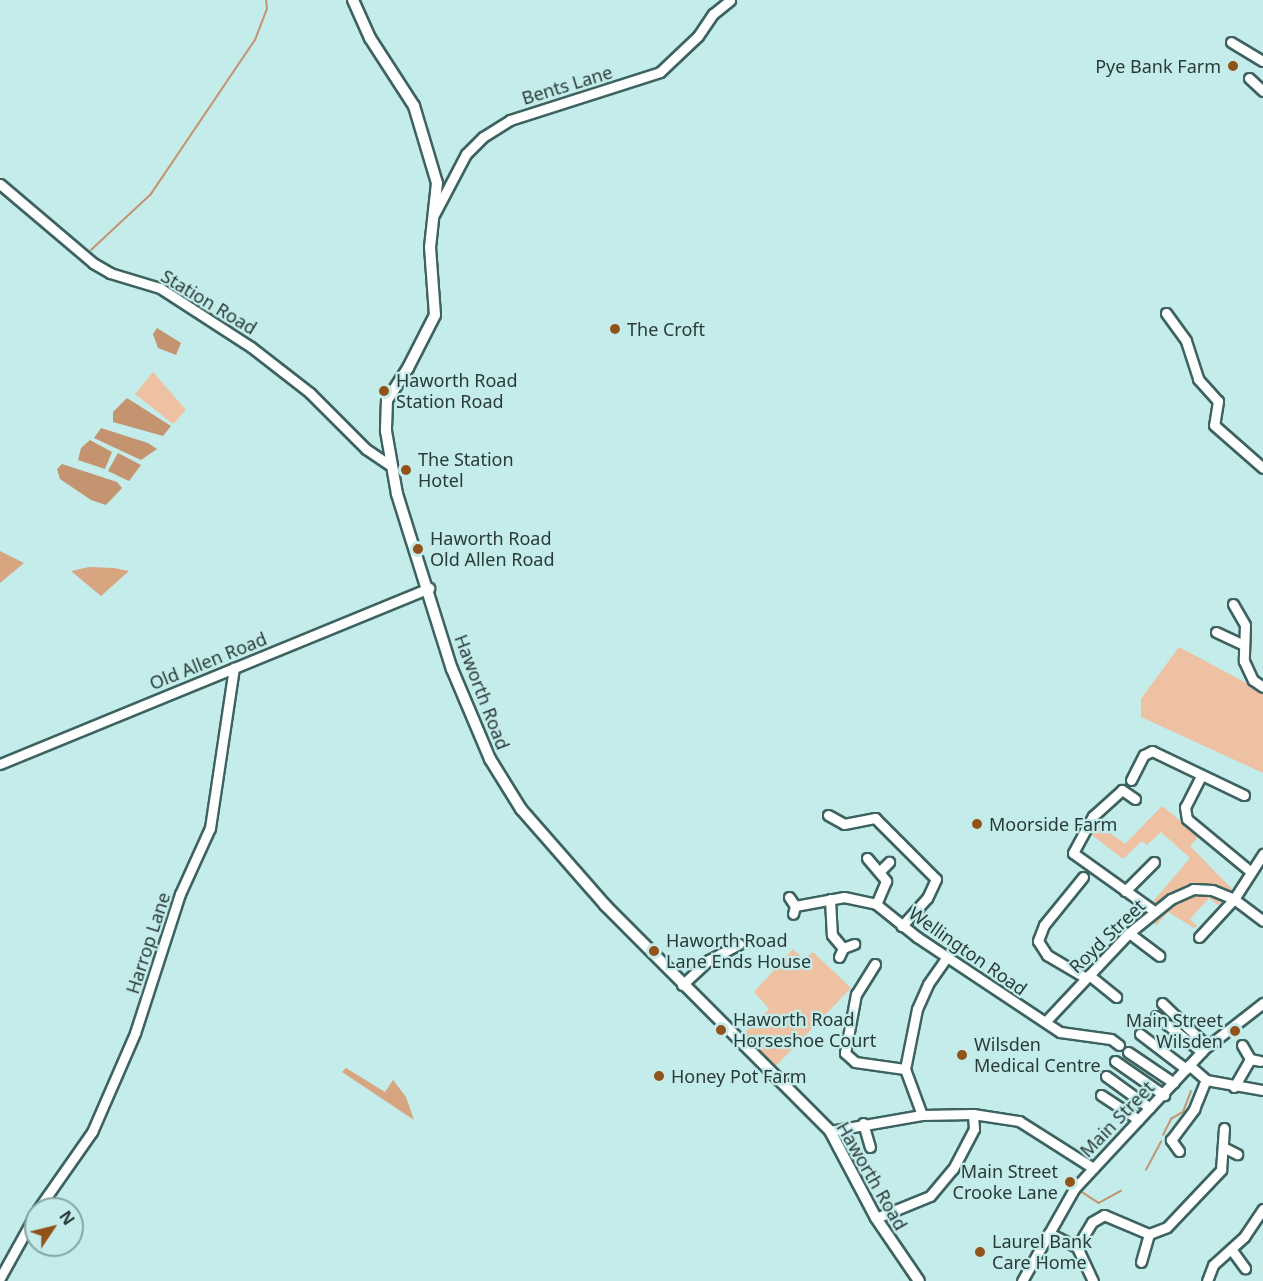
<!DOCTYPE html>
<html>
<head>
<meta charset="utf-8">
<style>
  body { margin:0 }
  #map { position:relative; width:1263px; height:1281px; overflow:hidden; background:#c3ecea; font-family:"Noto Sans",sans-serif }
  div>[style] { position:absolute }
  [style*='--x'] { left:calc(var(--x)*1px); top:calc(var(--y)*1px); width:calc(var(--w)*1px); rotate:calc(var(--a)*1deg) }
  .green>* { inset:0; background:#edc1a2 }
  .forest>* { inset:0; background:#d7a580 }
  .water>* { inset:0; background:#c49470 }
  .stream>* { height:1.5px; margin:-0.75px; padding:0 0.75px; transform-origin:0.75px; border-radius:0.75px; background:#c49470 }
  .roads { filter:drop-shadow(2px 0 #3d6361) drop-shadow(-2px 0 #3d6361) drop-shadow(0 2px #3d6361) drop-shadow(0 -2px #3d6361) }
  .minor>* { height:9px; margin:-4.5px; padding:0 4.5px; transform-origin:4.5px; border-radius:4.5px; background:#fff }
  .major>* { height:10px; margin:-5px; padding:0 5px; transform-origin:5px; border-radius:5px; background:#fff }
  .dots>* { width:16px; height:16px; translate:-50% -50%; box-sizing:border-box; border:3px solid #c3ecea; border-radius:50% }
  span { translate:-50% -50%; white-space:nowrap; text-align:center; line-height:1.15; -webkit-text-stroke:4.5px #c3ecea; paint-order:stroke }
  .poi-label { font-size:18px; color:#2a3a3a }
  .right { translate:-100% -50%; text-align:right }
  .left { translate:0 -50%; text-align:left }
  .street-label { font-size:18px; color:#2a3a3a }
  .north { position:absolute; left:24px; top:1197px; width:60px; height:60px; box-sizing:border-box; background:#c3ecea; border:2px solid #86a5a4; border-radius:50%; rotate:55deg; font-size:16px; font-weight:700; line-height:24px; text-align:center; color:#2a3a3a }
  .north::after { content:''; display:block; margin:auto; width:21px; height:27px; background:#92531b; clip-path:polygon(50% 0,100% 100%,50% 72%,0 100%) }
</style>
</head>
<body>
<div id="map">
  <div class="green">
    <i style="clip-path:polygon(153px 372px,186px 410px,173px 424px,135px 394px)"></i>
    <i style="clip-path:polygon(1179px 647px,1263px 692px,1263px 773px,1141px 717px,1141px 699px)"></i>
    <i style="clip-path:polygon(1162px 806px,1199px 836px,1190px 846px,1234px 891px,1218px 905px,1209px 898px,1190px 919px,1197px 926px,1194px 928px,1168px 912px,1157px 925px,1150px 920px,1160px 913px,1150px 905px,1190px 858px,1161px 832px,1147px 845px,1142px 841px,1123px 859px,1092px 835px,1098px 824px,1125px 844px)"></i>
    <i style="clip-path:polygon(793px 949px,804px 959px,813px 952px,851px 988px,773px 1069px,740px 1037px,769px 1009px,754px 992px)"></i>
  </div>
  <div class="forest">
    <i style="clip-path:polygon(0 551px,24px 563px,0 583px)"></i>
    <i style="clip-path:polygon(89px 567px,114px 568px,129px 571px,101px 596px,71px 571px)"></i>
    <i style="clip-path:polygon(346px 1068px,385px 1092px,393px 1080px,406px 1097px,414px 1120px,342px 1072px)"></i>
  </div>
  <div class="water">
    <i style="clip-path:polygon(157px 328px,181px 343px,176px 355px,158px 348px,153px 334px)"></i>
    <i style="clip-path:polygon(127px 398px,171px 426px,163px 436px,113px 422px,113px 412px)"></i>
    <i style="clip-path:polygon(101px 428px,148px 443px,157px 449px,141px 460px,94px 438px)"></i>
    <i style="clip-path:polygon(90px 440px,112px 452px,105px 469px,78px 460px,81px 448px)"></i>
    <i style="clip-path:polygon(118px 453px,141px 465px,129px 481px,108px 471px)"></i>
    <i style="clip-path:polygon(62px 464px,117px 482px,122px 488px,106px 505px,91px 500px,60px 479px,57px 469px)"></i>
  </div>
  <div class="stream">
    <i style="--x:91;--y:250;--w:82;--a:-43"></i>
    <i style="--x:151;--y:194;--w:186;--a:-56"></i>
    <i style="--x:255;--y:40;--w:33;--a:-69"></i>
    <i style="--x:267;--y:9;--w:9;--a:-96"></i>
    <i style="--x:1163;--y:1135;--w:18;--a:-63"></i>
    <i style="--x:1171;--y:1119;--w:14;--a:-30"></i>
    <i style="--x:1183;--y:1112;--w:22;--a:-69"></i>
    <i style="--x:1146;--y:1170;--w:32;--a:-62"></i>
    <i style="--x:1082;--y:1192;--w:20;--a:33"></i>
    <i style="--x:1099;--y:1203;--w:25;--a:-29"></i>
  </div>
  <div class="roads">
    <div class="minor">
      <i style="--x:1231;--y:42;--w:37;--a:31"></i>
      <i style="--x:1249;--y:78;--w:19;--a:43"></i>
      <i style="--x:0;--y:184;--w:122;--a:40.3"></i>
      <i style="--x:93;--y:263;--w:20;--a:30"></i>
      <i style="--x:110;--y:273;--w:52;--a:16.7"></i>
      <i style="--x:160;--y:288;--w:108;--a:33"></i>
      <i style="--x:251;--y:347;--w:75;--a:37.9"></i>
      <i style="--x:310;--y:393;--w:79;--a:45"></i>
      <i style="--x:366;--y:449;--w:29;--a:34"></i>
      <i style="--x:435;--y:213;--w:67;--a:-62.3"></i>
      <i style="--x:466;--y:154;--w:24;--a:-45"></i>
      <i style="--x:483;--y:137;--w:32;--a:-32"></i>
      <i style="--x:510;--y:120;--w:157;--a:-17.7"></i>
      <i style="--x:660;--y:72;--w:52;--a:-43.5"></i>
      <i style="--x:698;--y:36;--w:27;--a:-56"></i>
      <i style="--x:713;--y:14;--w:22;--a:-39"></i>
      <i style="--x:1166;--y:313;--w:34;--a:54"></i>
      <i style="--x:1186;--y:341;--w:40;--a:72"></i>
      <i style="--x:1198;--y:379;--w:30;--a:48"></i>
      <i style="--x:1218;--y:401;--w:24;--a:99"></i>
      <i style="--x:1214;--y:425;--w:65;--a:41.3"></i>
      <i style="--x:1233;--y:604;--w:24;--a:60"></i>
      <i style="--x:1245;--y:625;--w:36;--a:92"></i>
      <i style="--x:1244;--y:661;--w:21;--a:65"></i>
      <i style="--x:1253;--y:680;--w:12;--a:35"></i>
      <i style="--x:1216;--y:632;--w:29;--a:25"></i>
      <i style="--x:0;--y:764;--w:464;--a:-22.3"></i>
      <i style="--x:1201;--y:776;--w:35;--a:117"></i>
      <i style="--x:1185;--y:807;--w:12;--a:81"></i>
      <i style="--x:1187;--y:819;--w:83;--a:39.6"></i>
      <i style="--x:1131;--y:780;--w:28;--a:-63"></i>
      <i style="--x:1144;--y:755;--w:9;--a:-27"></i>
      <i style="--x:1152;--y:751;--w:102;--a:25.6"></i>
      <i style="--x:1135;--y:799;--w:16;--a:-145"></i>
      <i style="--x:1122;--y:790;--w:39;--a:138"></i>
      <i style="--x:1093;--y:816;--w:42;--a:118.4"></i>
      <i style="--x:1073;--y:853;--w:100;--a:35.6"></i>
      <i style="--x:828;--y:815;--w:18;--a:29"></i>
      <i style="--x:844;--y:824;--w:32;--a:-11"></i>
      <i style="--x:875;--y:818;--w:86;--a:45"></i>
      <i style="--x:936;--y:879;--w:21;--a:115"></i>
      <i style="--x:927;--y:898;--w:38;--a:132"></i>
      <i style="--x:867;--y:858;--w:30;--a:50"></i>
      <i style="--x:886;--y:881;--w:25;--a:113"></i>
      <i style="--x:880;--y:871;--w:13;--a:-45"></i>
      <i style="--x:1083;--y:877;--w:62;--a:129.1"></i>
      <i style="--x:1044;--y:925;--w:17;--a:111"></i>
      <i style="--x:1038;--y:941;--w:17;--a:57"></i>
      <i style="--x:1047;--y:955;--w:45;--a:30.5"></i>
      <i style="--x:1125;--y:891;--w:41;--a:-45"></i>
      <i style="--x:789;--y:897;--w:11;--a:56"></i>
      <i style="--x:795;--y:906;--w:8;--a:104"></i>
      <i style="--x:830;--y:899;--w:36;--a:87"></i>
      <i style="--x:832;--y:935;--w:17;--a:50"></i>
      <i style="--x:795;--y:906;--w:50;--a:-10.4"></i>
      <i style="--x:844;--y:897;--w:33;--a:12"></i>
      <i style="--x:876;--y:904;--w:53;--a:38.8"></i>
      <i style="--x:917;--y:937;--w:172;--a:33.6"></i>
      <i style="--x:1060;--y:1032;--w:51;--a:7.8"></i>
      <i style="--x:1111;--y:1039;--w:10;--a:37"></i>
      <i style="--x:1129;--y:933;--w:38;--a:37"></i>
      <i style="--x:1199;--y:937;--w:52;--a:-47.4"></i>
      <i style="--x:1234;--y:899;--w:54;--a:-57.2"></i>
      <i style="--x:839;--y:957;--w:10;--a:-66"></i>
      <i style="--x:843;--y:948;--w:12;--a:-20"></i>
      <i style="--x:875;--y:964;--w:36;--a:122"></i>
      <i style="--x:856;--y:994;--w:60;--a:100.6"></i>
      <i style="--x:845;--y:1053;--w:13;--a:42"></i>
      <i style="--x:855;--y:1062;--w:50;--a:8"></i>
      <i style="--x:1089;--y:975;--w:35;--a:39"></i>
      <i style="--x:682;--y:985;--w:37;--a:-43"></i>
      <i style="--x:709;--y:960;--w:34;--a:-28"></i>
      <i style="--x:1162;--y:1003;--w:62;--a:43.7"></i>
      <i style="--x:1156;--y:1016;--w:58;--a:38"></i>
      <i style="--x:1046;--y:1021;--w:121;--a:-46.7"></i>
      <i style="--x:1129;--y:933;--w:54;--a:-39"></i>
      <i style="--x:1171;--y:899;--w:24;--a:-24"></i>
      <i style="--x:1193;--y:889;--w:19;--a:3"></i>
      <i style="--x:1212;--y:890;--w:24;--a:22"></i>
      <i style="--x:1234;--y:899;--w:36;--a:37"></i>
      <i style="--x:1140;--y:1034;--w:58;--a:37.3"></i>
      <i style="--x:1242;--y:1045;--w:16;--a:60"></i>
      <i style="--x:1128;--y:1052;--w:55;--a:34"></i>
      <i style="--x:1115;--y:1061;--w:60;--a:34.8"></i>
      <i style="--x:1189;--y:1065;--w:23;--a:41"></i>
      <i style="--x:1206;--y:1080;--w:58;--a:10"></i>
      <i style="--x:1106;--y:1076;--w:54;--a:36"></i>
      <i style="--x:1234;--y:1087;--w:32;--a:-60"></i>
      <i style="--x:1250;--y:1059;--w:10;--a:11"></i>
      <i style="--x:1101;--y:1095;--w:45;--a:33.3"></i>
      <i style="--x:922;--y:1115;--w:49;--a:-110.3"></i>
      <i style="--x:905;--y:1069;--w:61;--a:-78.7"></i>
      <i style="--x:917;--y:1009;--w:27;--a:-66"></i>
      <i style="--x:928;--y:984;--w:33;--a:-55"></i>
      <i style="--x:863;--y:1123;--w:25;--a:74"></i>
      <i style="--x:830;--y:1131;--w:93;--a:-9.9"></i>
      <i style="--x:922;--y:1115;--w:51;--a:-1.1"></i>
      <i style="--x:973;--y:1114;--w:47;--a:8.7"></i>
      <i style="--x:1019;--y:1121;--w:88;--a:32.4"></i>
      <i style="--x:1223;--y:1147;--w:16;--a:27"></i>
      <i style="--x:1179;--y:1151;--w:14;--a:-126"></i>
      <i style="--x:1171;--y:1140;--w:39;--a:-53"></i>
      <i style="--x:1194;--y:1109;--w:31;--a:-68"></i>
      <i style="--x:38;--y:1209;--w:94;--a:-55"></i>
      <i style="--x:92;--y:1132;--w:108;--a:-66.5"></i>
      <i style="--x:135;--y:1033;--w:146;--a:-72.1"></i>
      <i style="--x:180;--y:894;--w:72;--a:-65.6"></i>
      <i style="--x:210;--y:828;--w:162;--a:-81.5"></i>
      <i style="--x:876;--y:1218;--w:58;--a:-22.2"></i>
      <i style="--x:930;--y:1196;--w:35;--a:-50"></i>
      <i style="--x:953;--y:1169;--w:45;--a:-62.3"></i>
      <i style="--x:974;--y:1129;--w:15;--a:-94"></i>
      <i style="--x:1049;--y:1233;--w:31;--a:27"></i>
      <i style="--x:1077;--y:1247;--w:38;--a:65"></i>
      <i style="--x:1149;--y:1234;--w:19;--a:-21"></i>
      <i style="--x:1167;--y:1227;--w:79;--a:-46.5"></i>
      <i style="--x:1221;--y:1170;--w:42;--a:-85.9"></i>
      <i style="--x:1077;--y:1247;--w:29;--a:-59"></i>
      <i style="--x:1092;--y:1222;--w:14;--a:-30"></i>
      <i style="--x:1104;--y:1215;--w:49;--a:22.9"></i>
      <i style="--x:1149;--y:1234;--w:29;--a:106"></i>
      <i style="--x:1231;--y:1249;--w:24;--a:54"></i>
      <i style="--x:0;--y:1278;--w:74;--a:-61"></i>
      <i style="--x:1022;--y:1281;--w:106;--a:-60.5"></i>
      <i style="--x:1074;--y:1189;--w:191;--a:-47.1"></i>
      <i style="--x:1204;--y:1049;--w:75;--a:-37.9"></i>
      <i style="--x:1207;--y:1281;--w:17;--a:-69"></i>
      <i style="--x:1213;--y:1265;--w:42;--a:-42.1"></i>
      <i style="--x:1244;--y:1237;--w:34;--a:-56"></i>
    </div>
    <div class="major">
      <i style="--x:353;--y:0;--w:42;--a:65.9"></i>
      <i style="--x:370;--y:38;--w:81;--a:57.1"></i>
      <i style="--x:414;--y:106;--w:80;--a:73.4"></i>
      <i style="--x:437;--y:183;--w:64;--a:96.2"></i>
      <i style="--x:430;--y:247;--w:68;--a:85.8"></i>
      <i style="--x:435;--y:315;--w:59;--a:117"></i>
      <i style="--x:408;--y:368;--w:38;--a:123"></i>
      <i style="--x:387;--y:400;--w:31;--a:92"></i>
      <i style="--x:386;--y:431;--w:64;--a:80.1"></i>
      <i style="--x:397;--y:494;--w:183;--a:72.6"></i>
      <i style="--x:452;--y:669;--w:98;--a:67.1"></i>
      <i style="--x:490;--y:759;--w:59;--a:58.2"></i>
      <i style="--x:521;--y:809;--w:128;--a:48.8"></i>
      <i style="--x:605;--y:905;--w:319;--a:45.1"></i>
      <i style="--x:830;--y:1131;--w:98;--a:62.1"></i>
      <i style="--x:876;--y:1218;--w:76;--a:55.7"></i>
    </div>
  </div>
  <div class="dots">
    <i style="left:1233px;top:66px;background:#92531b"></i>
    <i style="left:615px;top:329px;background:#92531b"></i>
    <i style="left:384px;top:391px;background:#92531b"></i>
    <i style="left:406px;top:470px;background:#92531b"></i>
    <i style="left:418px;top:549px;background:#92531b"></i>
    <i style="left:977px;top:824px;background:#92531b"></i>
    <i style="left:654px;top:951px;background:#92531b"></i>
    <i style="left:721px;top:1030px;background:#92531b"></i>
    <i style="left:1235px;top:1031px;background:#92531b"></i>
    <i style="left:962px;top:1055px;background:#92531b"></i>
    <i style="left:659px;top:1076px;background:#92531b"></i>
    <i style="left:1070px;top:1182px;background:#92531b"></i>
    <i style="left:980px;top:1252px;background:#92531b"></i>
  </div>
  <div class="poi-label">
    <span class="right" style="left:1221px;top:66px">Pye Bank Farm</span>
    <span class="left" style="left:627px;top:329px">The Croft</span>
    <span class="left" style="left:396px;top:391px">Haworth Road<br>Station Road</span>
    <span class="left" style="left:418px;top:470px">The Station<br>Hotel</span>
    <span class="left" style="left:430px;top:549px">Haworth Road<br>Old Allen Road</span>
    <span class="left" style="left:989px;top:824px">Moorside Farm</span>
    <span class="left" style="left:666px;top:951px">Haworth Road<br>Lane Ends House</span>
    <span class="left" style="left:733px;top:1030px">Haworth Road<br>Horseshoe Court</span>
    <span class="right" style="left:1223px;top:1031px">Main Street<br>Wilsden</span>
    <span class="left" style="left:974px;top:1055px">Wilsden<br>Medical Centre</span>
    <span class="left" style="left:671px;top:1076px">Honey Pot Farm</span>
    <span class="right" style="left:1058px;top:1182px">Main Street<br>Crooke Lane</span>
    <span class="left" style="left:992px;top:1252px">Laurel Bank<br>Care Home</span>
  </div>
  <div class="street-label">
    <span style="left:567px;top:85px;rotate:-17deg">Bents Lane</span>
    <span style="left:209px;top:302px;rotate:31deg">Station Road</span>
    <span style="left:208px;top:661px;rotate:-22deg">Old Allen Road</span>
    <span style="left:482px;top:692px;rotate:69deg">Haworth Road</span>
    <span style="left:1107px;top:936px;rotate:-44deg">Royd Street</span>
    <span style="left:148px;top:943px;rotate:-72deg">Harrop Lane</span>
    <span style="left:968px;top:951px;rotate:35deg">Wellington Road</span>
    <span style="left:1117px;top:1119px;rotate:-46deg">Main Street</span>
    <span style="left:872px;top:1176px;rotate:60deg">Haworth Road</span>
  </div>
  <div class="north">N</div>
</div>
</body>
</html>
